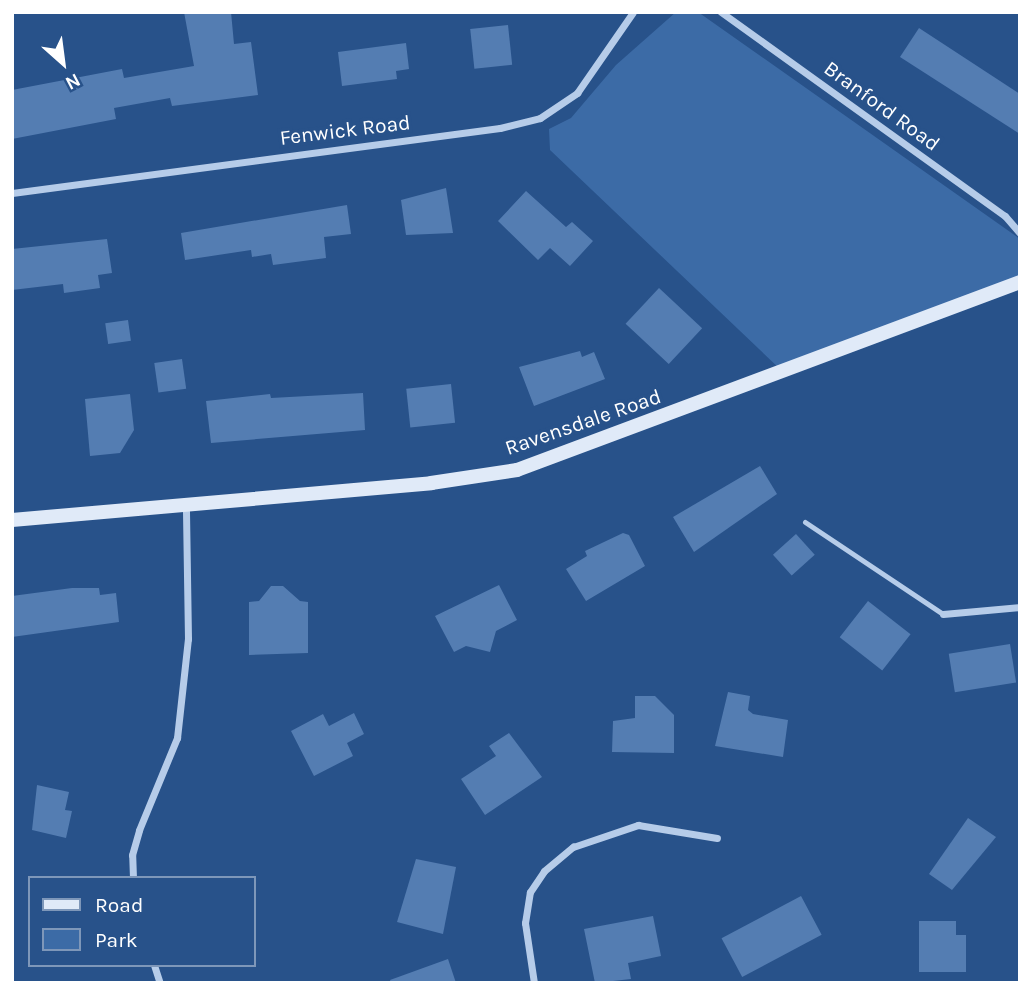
<!DOCTYPE html>
<html>
<head>
<meta charset="utf-8">
<style>
  body { margin:0 }
  #map { position:relative; width:1032px; height:995px; overflow:hidden; background:#28528a; font-family:Karla,sans-serif }
  div>[style] { position:absolute }
  [style*='--x'] { left:calc(var(--x)*1px); top:calc(var(--y)*1px); width:calc(var(--w)*1px); rotate:calc(var(--a)*1deg) }
  .green>* { inset:0; background:#3c6ba6 }
  .building>* { inset:0; background:#547db2; transform-origin:0 0 }
  .service>* { height:5px; margin:-2.5px; padding:0 2.5px; transform-origin:2.5px; border-radius:2.5px; background:#b6cce9 }
  .minor>* { height:7px; margin:-3.5px; padding:0 3.5px; transform-origin:3.5px; border-radius:3.5px; background:#b6cce9 }
  .secondary>* { height:14px; margin:-7px; padding:0 7px; transform-origin:7px; border-radius:7px; background:#e0eaf8 }
  span { translate:-50% -50%; white-space:nowrap; text-align:center; line-height:1.15; -webkit-text-stroke:7px #28528a; paint-order:stroke }
  .street-label { font-size:21px; color:#fff }
  .frame { position:absolute; inset:0; border:14px solid #fff; pointer-events:none }
  .legend { position:absolute; left:28px; top:876px; width:228px; height:91px; box-sizing:border-box; background:#28528a; border:2px solid #7e97b9; margin:0; padding:9px 12px; list-style:none; font-size:21px; color:#fff }
  .legend li { display:flex; align-items:center; gap:14px; height:35px }
  .legend b { width:35px; border:2px solid #7e97b9 }
  .north { position:absolute; left:28px; top:28px; width:70px; height:70px; -webkit-text-stroke:5px #28528a; paint-order:stroke; rotate:152deg; font-size:19px; font-weight:700; line-height:28px; text-align:center; color:#fff }
  .north::after { content:''; display:block; margin:auto; width:24px; height:32px; background:#fff; clip-path:polygon(50% 0,100% 100%,50% 72%,0 100%) }
</style>
</head>
<body>
<div id="map">
  <div class="green">
    <i style="clip-path:polygon(676px 12px,698px 12px,1020px 239px,1020px 282px,782px 371px,550px 150px,549px 129px,571px 118px,616px 65px)"></i>
  </div>
  <div class="building">
    <i style="clip-path:polygon(184px 12px,231px 12px,234px 44px,251px 42px,258px 95px,172px 106px,170px 98px,114px 108px,116px 119px,12px 139px,12px 90px,122px 69px,124px 78px,194px 66px)"></i>
    <i style="left:508px;top:25px;width:40px;height:38px;rotate:84deg"></i>
    <i style="clip-path:polygon(919px 28px,1020px 94px,1020px 134px,900px 57px)"></i>
    <i style="clip-path:polygon(406px 43px,409px 69px,396px 71px,397px 79px,342px 86px,338px 52px)"></i>
    <i style="clip-path:polygon(446px 188px,453px 233px,406px 235px,401px 200px)"></i>
    <i style="clip-path:polygon(526px 191px,566px 227px,572px 222px,593px 241px,570px 266px,550px 248px,538px 260px,498px 221px)"></i>
    <i style="clip-path:polygon(347px 205px,351px 234px,324px 237px,326px 258px,273px 265px,271px 254px,252px 257px,251px 250px,185px 260px,181px 233px)"></i>
    <i style="clip-path:polygon(107px 239px,112px 273px,98px 275px,100px 288px,64px 293px,63px 284px,12px 290px,12px 249px)"></i>
    <i style="left:659px;top:288px;width:59px;height:49px;rotate:43deg"></i>
    <i style="left:128px;top:320px;width:21px;height:23px;rotate:82deg"></i>
    <i style="clip-path:polygon(580px 351px,582px 357px,594px 352px,605px 379px,534px 406px,519px 367px)"></i>
    <i style="left:182px;top:359px;width:30px;height:28px;rotate:82deg"></i>
    <i style="left:451px;top:384px;width:39px;height:45px;rotate:84deg"></i>
    <i style="clip-path:polygon(363px 393px,365px 430px,211px 443px,206px 401px,270px 394px,271px 398px)"></i>
    <i style="clip-path:polygon(130px 394px,134px 430px,120px 453px,90px 456px,85px 399px)"></i>
    <i style="clip-path:polygon(760px 466px,777px 494px,694px 552px,673px 517px)"></i>
    <i style="clip-path:polygon(623px 533px,629px 535px,645px 566px,586px 601px,566px 569px,587px 556px,585px 551px)"></i>
    <i style="left:796px;top:534px;width:28px;height:31px;rotate:48deg"></i>
    <i style="clip-path:polygon(499px 585px,517px 620px,496px 631px,490px 652px,466px 646px,454px 652px,435px 616px)"></i>
    <i style="clip-path:polygon(271px 586px,283px 586px,300px 601px,308px 602px,308px 653px,249px 655px,249px 602px,259px 601px)"></i>
    <i style="clip-path:polygon(72px 588px,99px 588px,100px 595px,116px 593px,119px 622px,12px 637px,12px 596px)"></i>
    <i style="left:868px;top:601px;width:54px;height:46px;rotate:38deg"></i>
    <i style="left:1010px;top:644px;width:39px;height:62px;rotate:81deg"></i>
    <i style="clip-path:polygon(728px 692px,750px 696px,748px 710px,753px 714px,788px 720px,783px 757px,715px 746px)"></i>
    <i style="clip-path:polygon(635px 696px,655px 696px,674px 715px,674px 753px,612px 752px,613px 721px,635px 718px)"></i>
    <i style="clip-path:polygon(354px 713px,364px 734px,347px 743px,353px 756px,314px 776px,291px 731px,323px 714px,329px 726px)"></i>
    <i style="clip-path:polygon(509px 733px,542px 777px,485px 815px,461px 779px,496px 756px,489px 746px)"></i>
    <i style="clip-path:polygon(37px 785px,69px 792px,65px 810px,72px 811px,66px 838px,32px 830px)"></i>
    <i style="clip-path:polygon(968px 818px,996px 837px,952px 890px,929px 874px)"></i>
    <i style="clip-path:polygon(416px 859px,456px 867px,443px 934px,397px 922px)"></i>
    <i style="left:801px;top:896px;width:44px;height:90px;rotate:62deg"></i>
    <i style="clip-path:polygon(653px 916px,661px 956px,628px 963px,631px 979px,595px 983px,584px 929px)"></i>
    <i style="clip-path:polygon(919px 921px,956px 921px,956px 935px,966px 935px,966px 972px,919px 972px)"></i>
    <i style="clip-path:polygon(448px 959px,456px 983px,391px 983px,390px 980px)"></i>
  </div>
  <div class="service">
    <i style="--x:805;--y:522;--w:166;--a:33.7"></i>
  </div>
  <div class="minor">
    <i style="--x:721;--y:12;--w:350;--a:35.7"></i>
    <i style="--x:1005;--y:216;--w:23;--a:49"></i>
    <i style="--x:12;--y:193;--w:492;--a:-7.6"></i>
    <i style="--x:500;--y:128;--w:41;--a:-14"></i>
    <i style="--x:540;--y:118;--w:45;--a:-34"></i>
    <i style="--x:577;--y:93;--w:98;--a:-55.3"></i>
    <i style="--x:943;--y:614;--w:77;--a:-5.2"></i>
    <i style="--x:133;--y:878;--w:23;--a:-92"></i>
    <i style="--x:132;--y:855;--w:26;--a:-74"></i>
    <i style="--x:139;--y:830;--w:100;--a:-67.6"></i>
    <i style="--x:177;--y:738;--w:100;--a:-83.7"></i>
    <i style="--x:188;--y:639;--w:134;--a:-90.9"></i>
    <i style="--x:154;--y:965;--w:19;--a:72"></i>
    <i style="--x:534;--y:983;--w:61;--a:-98.5"></i>
    <i style="--x:525;--y:923;--w:31;--a:-81"></i>
    <i style="--x:530;--y:892;--w:25;--a:-56"></i>
    <i style="--x:544;--y:871;--w:38;--a:-40"></i>
    <i style="--x:573;--y:847;--w:69;--a:-18.7"></i>
    <i style="--x:638;--y:825;--w:80;--a:9.3"></i>
  </div>
  <div class="secondary">
    <i style="--x:12;--y:520;--w:421;--a:-5"></i>
    <i style="--x:431;--y:483;--w:87;--a:-8.6"></i>
    <i style="--x:517;--y:470;--w:537;--a:-20.49"></i>
  </div>
  <div class="street-label">
    <span style="left:882px;top:106px;rotate:36deg">Branford Road</span>
    <span style="left:345px;top:130px;rotate:-7deg">Fenwick Road</span>
    <span style="left:583px;top:422px;rotate:-19deg">Ravensdale Road</span>
  </div>
  <div class="frame"></div>
  <ul class="legend">
  <li><b style="height:9px;background:#e0eaf8"></b>Road</li>
  <li><b style="height:19px;background:#3c6ba6"></b>Park</li>
  </ul>
  <div class="north">N</div>
</div>
</body>
</html>
